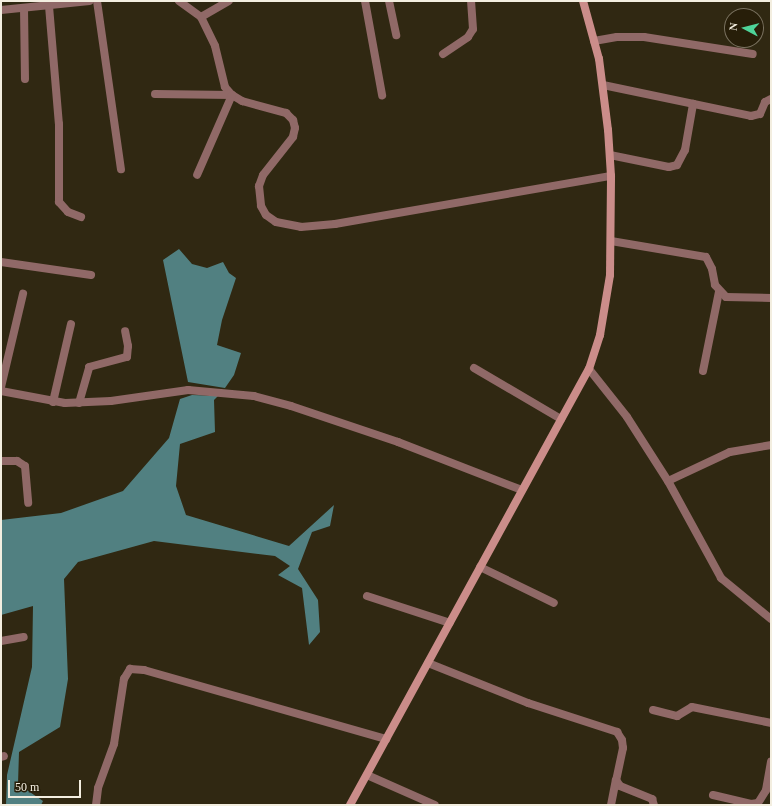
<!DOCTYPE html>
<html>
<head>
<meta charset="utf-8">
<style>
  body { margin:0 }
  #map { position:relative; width:772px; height:806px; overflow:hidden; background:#302812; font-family:"Times New Roman",serif }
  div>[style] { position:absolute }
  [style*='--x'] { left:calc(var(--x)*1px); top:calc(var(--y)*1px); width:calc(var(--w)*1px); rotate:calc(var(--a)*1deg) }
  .water>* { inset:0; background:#518081 }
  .street>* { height:8px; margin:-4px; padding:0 4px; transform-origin:4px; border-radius:4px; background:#906967 }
  .secondary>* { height:8px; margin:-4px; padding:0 4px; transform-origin:4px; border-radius:4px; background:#cb8d8a }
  span { translate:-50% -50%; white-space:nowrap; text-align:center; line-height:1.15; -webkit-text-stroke:3.5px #271e09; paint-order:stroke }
  .frame { position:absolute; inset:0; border:2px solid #f3eee0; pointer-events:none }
  .north { position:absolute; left:724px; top:8px; width:40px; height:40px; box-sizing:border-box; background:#271e09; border:1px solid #79715f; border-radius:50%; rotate:277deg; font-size:11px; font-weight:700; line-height:16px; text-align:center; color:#f3eee0 }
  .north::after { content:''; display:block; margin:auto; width:14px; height:18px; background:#4ed399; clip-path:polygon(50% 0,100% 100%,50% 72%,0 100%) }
  .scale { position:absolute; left:8px; top:780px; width:73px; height:18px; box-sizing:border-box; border:2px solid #f3eee0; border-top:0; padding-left:5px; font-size:12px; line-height:14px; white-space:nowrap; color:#f3eee0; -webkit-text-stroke:3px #271e09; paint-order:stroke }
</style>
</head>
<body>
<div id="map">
  <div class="water">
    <i style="clip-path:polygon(179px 249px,192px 264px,207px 268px,223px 262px,229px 273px,236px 278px,222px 320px,217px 345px,241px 353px,234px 375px,225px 388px,188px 382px,163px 260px)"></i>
    <i style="clip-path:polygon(192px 395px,218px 396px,214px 400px,215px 432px,180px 444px,176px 486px,186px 515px,289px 546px,334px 505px,330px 526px,312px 532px,298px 569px,318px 600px,320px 632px,309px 645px,302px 588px,278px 575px,290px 566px,275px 556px,154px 541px,78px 562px,64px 579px,68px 679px,60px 727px,19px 752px,18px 784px,43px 801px,41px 805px,6px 805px,7px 775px,32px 667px,33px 606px,1px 615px,1px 520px,61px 513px,123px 491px,169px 438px,180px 399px)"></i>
  </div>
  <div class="street">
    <i style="--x:97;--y:1;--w:170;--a:81.9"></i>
    <i style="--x:179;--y:1;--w:27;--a:36"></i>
    <i style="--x:201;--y:17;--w:32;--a:64"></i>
    <i style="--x:215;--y:46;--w:42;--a:76.3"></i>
    <i style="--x:225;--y:87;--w:11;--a:49"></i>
    <i style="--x:232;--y:95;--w:12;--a:31"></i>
    <i style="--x:242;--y:101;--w:46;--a:15.3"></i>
    <i style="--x:286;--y:113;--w:10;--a:45"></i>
    <i style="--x:293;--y:120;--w:8;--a:76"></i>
    <i style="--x:295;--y:128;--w:9;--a:103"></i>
    <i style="--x:293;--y:137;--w:48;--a:128.3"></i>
    <i style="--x:263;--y:175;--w:12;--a:110"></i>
    <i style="--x:259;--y:186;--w:20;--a:84"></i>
    <i style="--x:261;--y:206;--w:10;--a:61"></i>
    <i style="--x:266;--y:215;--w:12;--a:35"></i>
    <i style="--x:276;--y:222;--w:25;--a:11"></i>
    <i style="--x:301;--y:227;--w:34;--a:-5"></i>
    <i style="--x:335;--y:224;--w:280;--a:-9.9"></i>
    <i style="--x:365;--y:1;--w:96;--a:79.7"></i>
    <i style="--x:389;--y:1;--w:35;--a:78"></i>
    <i style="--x:49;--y:6;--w:118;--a:85.2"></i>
    <i style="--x:59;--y:124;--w:78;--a:90"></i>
    <i style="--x:59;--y:202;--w:13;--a:48"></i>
    <i style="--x:68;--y:212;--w:14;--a:21"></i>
    <i style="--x:24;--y:8;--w:71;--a:89.2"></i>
    <i style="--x:1;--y:10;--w:89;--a:-5.8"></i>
    <i style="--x:201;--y:17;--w:32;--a:-30"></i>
    <i style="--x:594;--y:41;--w:23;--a:-10"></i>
    <i style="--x:617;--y:37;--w:27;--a:0"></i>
    <i style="--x:644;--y:37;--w:110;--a:8.9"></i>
    <i style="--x:443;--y:54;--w:30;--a:-34"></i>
    <i style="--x:468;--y:37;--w:9;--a:-58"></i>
    <i style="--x:473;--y:29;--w:28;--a:-94"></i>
    <i style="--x:603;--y:85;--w:151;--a:11.8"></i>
    <i style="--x:751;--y:116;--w:9;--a:-13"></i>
    <i style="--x:760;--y:114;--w:13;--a:-67"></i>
    <i style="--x:765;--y:102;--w:7;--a:-27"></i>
    <i style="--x:155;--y:94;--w:77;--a:0.7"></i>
    <i style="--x:232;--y:95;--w:87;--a:113.6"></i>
    <i style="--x:610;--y:155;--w:60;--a:11.5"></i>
    <i style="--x:669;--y:167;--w:8;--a:-14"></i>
    <i style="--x:677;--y:165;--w:17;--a:-62"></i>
    <i style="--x:685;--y:150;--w:47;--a:-80.1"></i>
    <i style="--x:611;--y:241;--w:96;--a:9.6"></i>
    <i style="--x:706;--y:257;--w:13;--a:63"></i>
    <i style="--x:712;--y:269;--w:16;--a:79"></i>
    <i style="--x:715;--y:285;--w:16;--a:47"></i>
    <i style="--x:726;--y:297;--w:45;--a:1.3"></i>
    <i style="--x:1;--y:262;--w:91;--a:8.2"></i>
    <i style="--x:474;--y:368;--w:101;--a:30.4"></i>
    <i style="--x:589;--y:369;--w:61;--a:51.6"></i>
    <i style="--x:627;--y:417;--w:76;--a:57.4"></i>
    <i style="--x:668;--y:481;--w:111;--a:61.3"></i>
    <i style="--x:721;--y:578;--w:65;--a:39.4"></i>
    <i style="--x:703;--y:371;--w:81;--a:-78.6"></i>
    <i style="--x:1;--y:387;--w:96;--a:-76.7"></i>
    <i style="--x:1;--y:391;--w:65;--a:10.6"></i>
    <i style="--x:65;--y:403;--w:46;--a:-2.5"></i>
    <i style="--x:111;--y:401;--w:78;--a:-8.1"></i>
    <i style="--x:188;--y:390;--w:66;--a:5.2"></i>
    <i style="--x:254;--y:396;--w:38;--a:15"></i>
    <i style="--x:291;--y:406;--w:113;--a:18.6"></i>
    <i style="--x:398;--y:442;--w:133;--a:21.2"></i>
    <i style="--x:53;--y:402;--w:80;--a:-77"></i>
    <i style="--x:79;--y:403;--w:37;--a:-74"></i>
    <i style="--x:89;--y:367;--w:39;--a:-15"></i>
    <i style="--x:127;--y:357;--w:11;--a:-85"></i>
    <i style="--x:128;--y:346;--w:15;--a:-101"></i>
    <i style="--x:1;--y:461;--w:16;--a:0"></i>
    <i style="--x:17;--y:461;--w:9;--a:32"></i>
    <i style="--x:25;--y:466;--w:37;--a:85"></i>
    <i style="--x:668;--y:481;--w:68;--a:-25.1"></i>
    <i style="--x:730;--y:452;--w:42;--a:-9.7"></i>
    <i style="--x:480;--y:567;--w:82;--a:25.9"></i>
    <i style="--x:367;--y:596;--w:87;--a:18"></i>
    <i style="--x:1;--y:641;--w:23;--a:-10"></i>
    <i style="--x:428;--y:663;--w:108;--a:21.8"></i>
    <i style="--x:528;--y:703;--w:94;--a:18"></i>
    <i style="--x:617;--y:732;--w:9;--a:58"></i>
    <i style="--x:622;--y:740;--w:8;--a:83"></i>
    <i style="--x:623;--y:748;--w:33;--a:102"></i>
    <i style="--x:616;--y:780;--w:7;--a:56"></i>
    <i style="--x:620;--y:786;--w:35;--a:22"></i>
    <i style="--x:652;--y:799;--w:6;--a:72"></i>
    <i style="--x:653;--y:710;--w:25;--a:14"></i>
    <i style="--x:677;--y:716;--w:17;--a:-31"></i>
    <i style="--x:692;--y:707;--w:81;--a:11.4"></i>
    <i style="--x:1;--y:757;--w:3;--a:-18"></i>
    <i style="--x:367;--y:775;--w:74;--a:23.8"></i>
    <i style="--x:713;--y:795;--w:39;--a:13"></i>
    <i style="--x:751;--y:804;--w:7;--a:-8"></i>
    <i style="--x:758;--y:803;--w:15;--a:-58"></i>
    <i style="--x:766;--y:790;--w:29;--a:-80"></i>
    <i style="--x:96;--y:805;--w:17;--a:-83"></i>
    <i style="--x:98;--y:788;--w:47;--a:-70"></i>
    <i style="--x:114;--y:744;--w:66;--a:-81.3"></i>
    <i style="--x:124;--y:679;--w:12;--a:-59"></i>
    <i style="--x:130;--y:669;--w:14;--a:4"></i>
    <i style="--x:144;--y:670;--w:252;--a:15.9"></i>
    <i style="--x:611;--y:805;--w:25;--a:-79"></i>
  </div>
  <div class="secondary">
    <i style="--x:350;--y:805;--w:497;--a:-61.3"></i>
    <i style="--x:589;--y:369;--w:36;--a:-72"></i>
    <i style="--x:600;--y:335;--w:61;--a:-80.5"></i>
    <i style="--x:610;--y:275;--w:99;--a:-89.4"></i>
    <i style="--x:611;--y:176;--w:46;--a:-93.7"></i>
    <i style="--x:608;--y:130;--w:72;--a:-97.2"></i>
    <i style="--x:599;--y:59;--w:60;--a:-105.4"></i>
  </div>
  <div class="frame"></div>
  <div class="north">N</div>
  <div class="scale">50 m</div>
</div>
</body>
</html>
